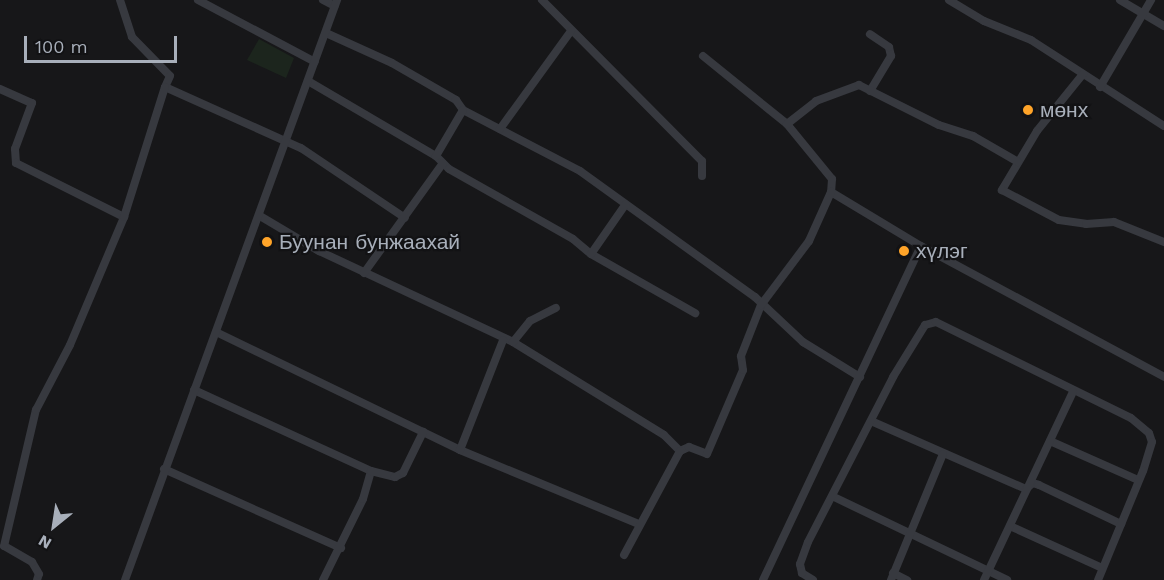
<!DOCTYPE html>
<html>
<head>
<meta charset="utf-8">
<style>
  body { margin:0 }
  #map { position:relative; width:1164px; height:580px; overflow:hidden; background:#171719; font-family:"Work Sans",sans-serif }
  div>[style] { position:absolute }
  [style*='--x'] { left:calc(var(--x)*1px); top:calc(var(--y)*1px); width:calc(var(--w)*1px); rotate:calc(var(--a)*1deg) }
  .green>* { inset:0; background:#1c251d }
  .minor>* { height:8px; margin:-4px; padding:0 4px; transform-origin:4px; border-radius:4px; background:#37393f }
  .dots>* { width:16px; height:16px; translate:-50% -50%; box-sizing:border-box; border:3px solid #121214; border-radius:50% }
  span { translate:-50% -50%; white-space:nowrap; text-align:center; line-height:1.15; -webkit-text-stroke:4.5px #121214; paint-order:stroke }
  .poi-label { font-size:21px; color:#a8afba }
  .left { translate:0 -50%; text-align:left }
  .north { position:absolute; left:24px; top:496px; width:60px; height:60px; -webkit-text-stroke:4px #121214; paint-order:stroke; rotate:210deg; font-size:16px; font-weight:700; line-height:24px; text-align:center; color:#a8afba }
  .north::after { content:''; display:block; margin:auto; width:21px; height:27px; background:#a8afba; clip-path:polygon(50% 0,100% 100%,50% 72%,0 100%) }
  .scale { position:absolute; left:24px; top:36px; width:153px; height:27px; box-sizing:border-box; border:3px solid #a8afba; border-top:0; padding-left:8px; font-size:18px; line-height:21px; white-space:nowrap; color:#a8afba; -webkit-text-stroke:4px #121214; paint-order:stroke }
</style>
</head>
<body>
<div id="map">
  <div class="green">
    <i style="clip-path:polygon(259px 39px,294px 58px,286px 78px,247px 60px)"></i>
  </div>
  <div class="minor">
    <i style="--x:120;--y:0;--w:39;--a:72"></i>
    <i style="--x:132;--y:37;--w:54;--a:45.7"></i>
    <i style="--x:170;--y:76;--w:12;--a:114"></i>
    <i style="--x:165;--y:87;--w:149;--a:24.2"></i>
    <i style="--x:301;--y:148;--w:125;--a:33.9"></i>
    <i style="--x:198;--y:0;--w:132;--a:27.9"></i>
    <i style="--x:323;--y:0;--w:13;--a:27"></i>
    <i style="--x:542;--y:0;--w:227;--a:45.2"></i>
    <i style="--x:702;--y:161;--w:15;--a:90"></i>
    <i style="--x:949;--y:0;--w:41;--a:31"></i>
    <i style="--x:984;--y:21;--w:51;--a:22"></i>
    <i style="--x:1031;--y:40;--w:158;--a:32.9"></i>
    <i style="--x:1120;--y:0;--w:51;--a:30.6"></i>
    <i style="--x:326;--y:33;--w:72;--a:24.4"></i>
    <i style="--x:392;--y:63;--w:74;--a:30"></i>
    <i style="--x:456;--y:100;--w:12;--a:55"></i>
    <i style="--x:463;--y:110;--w:132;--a:27.5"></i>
    <i style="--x:580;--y:171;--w:216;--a:35.8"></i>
    <i style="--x:755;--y:297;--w:66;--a:43.2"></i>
    <i style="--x:803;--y:342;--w:67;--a:31.6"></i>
    <i style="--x:703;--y:56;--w:108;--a:39"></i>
    <i style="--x:787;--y:124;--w:71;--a:50.7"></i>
    <i style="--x:832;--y:179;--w:13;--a:94"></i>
    <i style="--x:831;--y:192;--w:105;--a:31"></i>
    <i style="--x:921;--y:246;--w:276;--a:28.3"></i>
    <i style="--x:1083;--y:74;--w:73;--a:128.9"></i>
    <i style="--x:1037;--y:131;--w:69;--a:120.7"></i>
    <i style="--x:1002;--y:190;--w:64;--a:27.8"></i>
    <i style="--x:1059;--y:220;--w:27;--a:8"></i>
    <i style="--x:1086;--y:224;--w:28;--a:-4"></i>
    <i style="--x:1114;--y:222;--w:54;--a:21.8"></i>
    <i style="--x:308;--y:81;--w:148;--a:30.4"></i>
    <i style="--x:436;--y:156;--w:18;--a:45"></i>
    <i style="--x:449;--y:169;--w:142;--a:29.4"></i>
    <i style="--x:573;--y:239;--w:23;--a:40"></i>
    <i style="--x:591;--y:254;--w:120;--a:29.6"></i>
    <i style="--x:1100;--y:87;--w:101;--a:-59.6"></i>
    <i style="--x:0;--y:89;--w:35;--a:24"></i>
    <i style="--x:32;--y:103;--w:49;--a:110.3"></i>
    <i style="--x:15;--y:149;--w:14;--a:86"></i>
    <i style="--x:16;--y:163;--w:121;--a:26.6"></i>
    <i style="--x:870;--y:91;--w:41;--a:-59"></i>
    <i style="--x:891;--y:56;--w:9;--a:-103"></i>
    <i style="--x:889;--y:47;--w:23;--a:-146"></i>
    <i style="--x:787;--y:124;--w:37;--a:-38"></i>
    <i style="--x:816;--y:101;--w:46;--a:-20.4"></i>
    <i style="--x:859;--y:85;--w:89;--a:26.6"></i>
    <i style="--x:939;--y:125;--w:36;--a:18"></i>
    <i style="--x:973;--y:136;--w:52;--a:30"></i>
    <i style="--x:500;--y:129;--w:121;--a:-54.1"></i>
    <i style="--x:436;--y:156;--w:53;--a:-59.6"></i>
    <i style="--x:260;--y:216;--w:69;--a:30.7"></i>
    <i style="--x:319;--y:251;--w:214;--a:25.1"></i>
    <i style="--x:513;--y:342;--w:177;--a:31.6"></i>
    <i style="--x:664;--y:435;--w:23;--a:45"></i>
    <i style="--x:680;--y:451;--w:10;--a:-24"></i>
    <i style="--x:689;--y:447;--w:19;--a:21"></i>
    <i style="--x:707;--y:454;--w:91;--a:-66.8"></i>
    <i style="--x:743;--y:370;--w:14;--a:-98"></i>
    <i style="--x:741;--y:356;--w:55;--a:-68.6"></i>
    <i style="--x:761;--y:305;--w:80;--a:-53.1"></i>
    <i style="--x:809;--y:241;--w:54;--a:-65.8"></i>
    <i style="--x:591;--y:254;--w:60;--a:-55.2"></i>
    <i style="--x:364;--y:273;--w:135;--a:-54.3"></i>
    <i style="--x:216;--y:332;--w:271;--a:25.8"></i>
    <i style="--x:460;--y:450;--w:194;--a:22.5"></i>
    <i style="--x:513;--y:342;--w:27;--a:-51"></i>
    <i style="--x:530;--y:321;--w:29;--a:-27"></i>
    <i style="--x:194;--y:390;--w:195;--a:24.6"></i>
    <i style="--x:871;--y:421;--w:169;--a:23.7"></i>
    <i style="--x:1026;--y:489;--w:9;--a:-41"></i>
    <i style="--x:1033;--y:483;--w:6;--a:18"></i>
    <i style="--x:1039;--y:485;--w:91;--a:25.4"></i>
    <i style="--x:1050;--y:441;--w:96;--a:23.9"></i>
    <i style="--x:460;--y:450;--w:118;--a:-68.6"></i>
    <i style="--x:164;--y:469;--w:194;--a:24.1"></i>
    <i style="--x:834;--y:497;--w:192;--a:25.6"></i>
    <i style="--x:1010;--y:526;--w:101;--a:24.5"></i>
    <i style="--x:624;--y:555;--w:118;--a:-61.7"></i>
    <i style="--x:893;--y:573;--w:16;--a:27"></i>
    <i style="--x:37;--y:580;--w:6;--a:-72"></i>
    <i style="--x:39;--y:574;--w:14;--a:-120"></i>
    <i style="--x:32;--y:562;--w:32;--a:-150"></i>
    <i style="--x:4;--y:546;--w:140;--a:-76.8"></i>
    <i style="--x:36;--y:410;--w:73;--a:-62.4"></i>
    <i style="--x:70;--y:345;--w:139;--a:-67.1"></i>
    <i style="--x:124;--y:217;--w:136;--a:-72.5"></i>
    <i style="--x:125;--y:580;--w:618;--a:-69.92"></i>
    <i style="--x:323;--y:580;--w:90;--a:-63.7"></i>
    <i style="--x:363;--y:499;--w:29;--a:-74"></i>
    <i style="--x:371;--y:471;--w:25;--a:14"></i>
    <i style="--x:395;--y:477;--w:9;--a:-27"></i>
    <i style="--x:403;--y:473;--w:46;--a:-64"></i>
    <i style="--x:763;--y:580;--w:369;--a:-64.7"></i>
    <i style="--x:813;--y:580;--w:13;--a:-148"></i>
    <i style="--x:802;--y:573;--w:9;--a:-103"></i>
    <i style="--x:800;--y:564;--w:23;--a:-70"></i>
    <i style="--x:808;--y:542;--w:186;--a:-62.7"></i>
    <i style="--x:893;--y:377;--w:61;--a:-58.4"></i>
    <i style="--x:925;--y:325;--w:11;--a:-15"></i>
    <i style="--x:936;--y:322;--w:217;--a:26.2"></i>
    <i style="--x:1131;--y:418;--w:23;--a:40"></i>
    <i style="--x:1149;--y:433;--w:9;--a:72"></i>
    <i style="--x:1152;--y:442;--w:30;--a:107"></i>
    <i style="--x:1143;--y:471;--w:118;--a:112.4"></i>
    <i style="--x:891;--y:580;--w:136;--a:-67.6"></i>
    <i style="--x:984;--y:580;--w:208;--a:-64.7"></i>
  </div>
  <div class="dots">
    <i style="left:1028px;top:110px;background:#ffa429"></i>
    <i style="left:267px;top:242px;background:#ffa429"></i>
    <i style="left:904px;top:251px;background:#ffa429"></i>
  </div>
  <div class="poi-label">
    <span class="left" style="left:1040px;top:110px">мөнх</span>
    <span class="left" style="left:279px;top:242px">Буунан бунжаахай</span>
    <span class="left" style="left:916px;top:251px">хүлэг</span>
  </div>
  <div class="north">N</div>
  <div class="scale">100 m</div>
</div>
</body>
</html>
